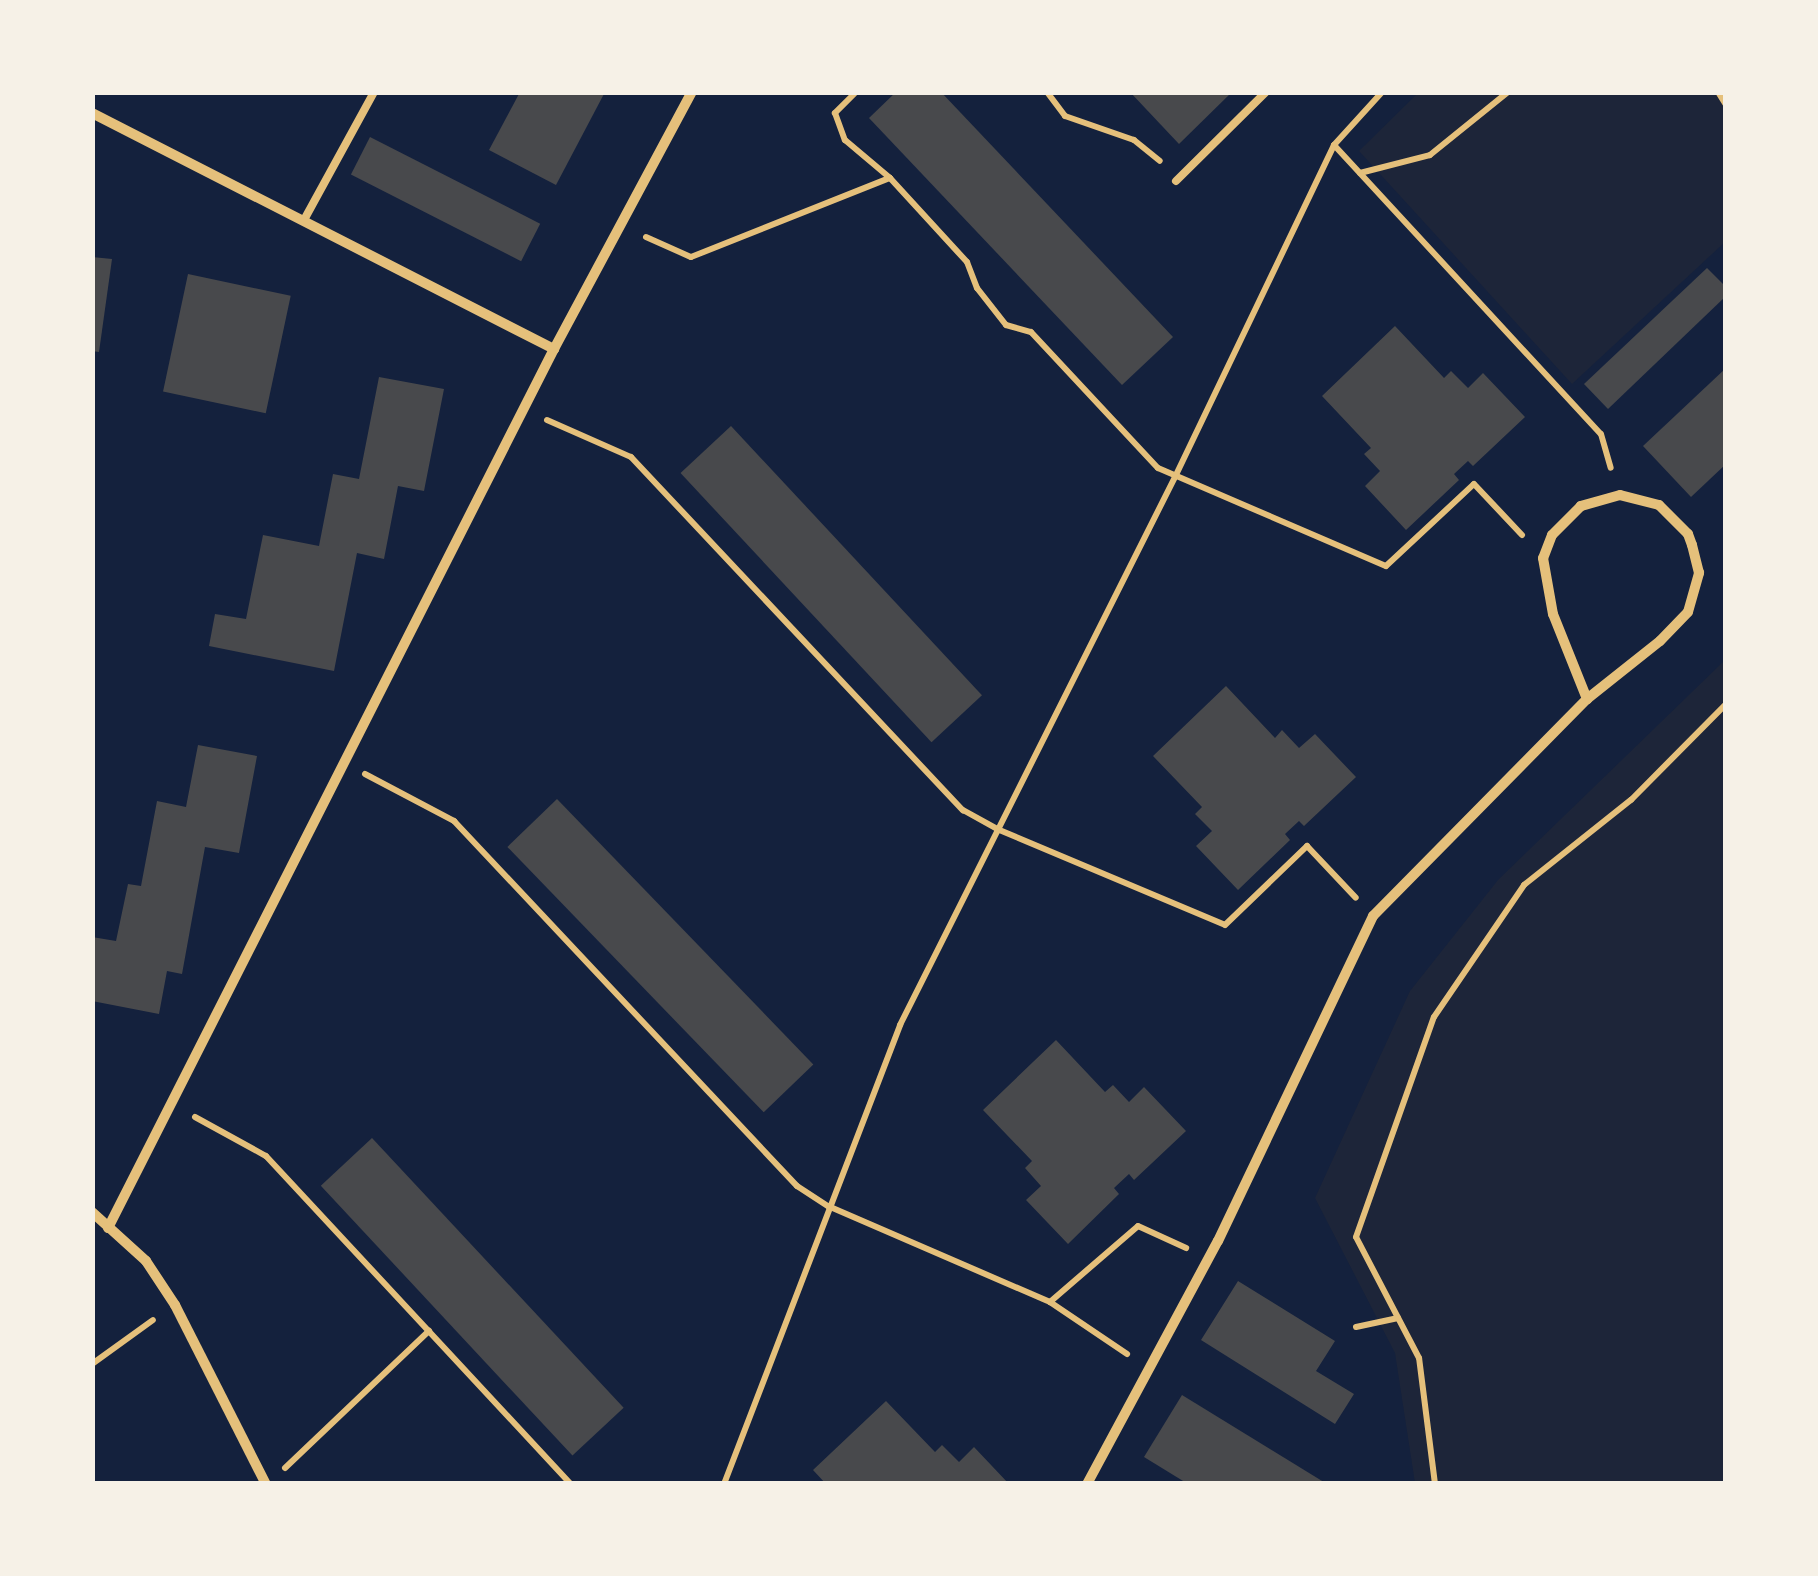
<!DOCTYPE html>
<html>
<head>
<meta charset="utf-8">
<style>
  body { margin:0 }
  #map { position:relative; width:1818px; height:1576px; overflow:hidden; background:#14213d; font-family:"DM Sans",sans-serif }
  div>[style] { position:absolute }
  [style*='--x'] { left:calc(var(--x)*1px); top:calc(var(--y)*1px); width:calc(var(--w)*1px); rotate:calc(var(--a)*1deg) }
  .green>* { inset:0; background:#1d2539 }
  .building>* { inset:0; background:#48494c; transform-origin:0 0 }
  .path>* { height:6px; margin:-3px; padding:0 3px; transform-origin:3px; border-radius:3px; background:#e5c07b }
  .service>* { height:8px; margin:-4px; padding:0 4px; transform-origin:4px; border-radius:4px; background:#e5c07b }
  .minor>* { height:10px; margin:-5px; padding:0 5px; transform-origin:5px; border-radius:5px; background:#e5c07b }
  span { translate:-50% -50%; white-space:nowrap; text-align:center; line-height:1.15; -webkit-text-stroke:10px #f6f1e7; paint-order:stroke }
  .frame { position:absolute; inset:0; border:95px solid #f6f1e7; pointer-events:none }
</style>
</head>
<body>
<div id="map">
  <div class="green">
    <i style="clip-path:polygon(1418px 93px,1725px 93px,1725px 242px,1572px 384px,1359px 151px)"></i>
    <i style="clip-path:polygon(1725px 660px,1725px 1483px,1415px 1483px,1395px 1353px,1315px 1198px,1410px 991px,1498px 880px)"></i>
  </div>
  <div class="building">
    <i style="clip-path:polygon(520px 92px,605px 92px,556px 185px,489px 150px)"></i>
    <i style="clip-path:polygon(896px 92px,941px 92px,1173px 337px,1122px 385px,869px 118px)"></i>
    <i style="clip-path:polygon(1130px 92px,1232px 92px,1179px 144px)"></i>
    <i style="left:370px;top:137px;width:191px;height:42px;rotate:27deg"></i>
    <i style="clip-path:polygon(92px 257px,112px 259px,99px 352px,92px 351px)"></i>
    <i style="clip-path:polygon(1707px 268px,1726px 287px,1726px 296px,1608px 409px,1584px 384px)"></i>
    <i style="left:188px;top:274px;width:105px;height:120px;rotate:12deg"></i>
    <i style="clip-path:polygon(1395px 326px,1444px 378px,1451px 371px,1468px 388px,1483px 373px,1525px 417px,1473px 466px,1468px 461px,1454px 474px,1459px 480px,1406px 530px,1365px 486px,1380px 471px,1364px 454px,1371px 448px,1322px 396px)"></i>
    <i style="clip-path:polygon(1726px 368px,1726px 464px,1691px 497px,1643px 446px)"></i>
    <i style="clip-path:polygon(379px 377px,444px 389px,424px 491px,398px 486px,384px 559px,357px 553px,334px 671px,209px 646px,215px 614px,246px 619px,263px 535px,319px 546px,333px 474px,359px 479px)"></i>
    <i style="left:731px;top:426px;width:368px;height:69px;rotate:47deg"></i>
    <i style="clip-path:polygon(1226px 686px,1275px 738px,1282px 730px,1299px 748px,1315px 734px,1356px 777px,1304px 826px,1299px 821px,1285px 834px,1290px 840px,1238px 890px,1196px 846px,1212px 831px,1195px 814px,1202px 807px,1153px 756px)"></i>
    <i style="clip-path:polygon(198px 745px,257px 756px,239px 853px,205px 847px,182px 974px,167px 971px,159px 1014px,92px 1001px,92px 937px,116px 941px,128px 884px,141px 886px,157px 801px,186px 807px)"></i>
    <i style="left:557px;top:799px;width:369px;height:69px;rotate:46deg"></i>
    <i style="clip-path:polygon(1056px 1040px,1105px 1092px,1113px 1085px,1129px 1102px,1144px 1087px,1186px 1131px,1134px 1180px,1129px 1174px,1114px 1188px,1119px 1194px,1068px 1244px,1026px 1200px,1041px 1186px,1025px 1168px,1032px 1161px,983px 1110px)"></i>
    <i style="left:372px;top:1138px;width:369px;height:70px;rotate:47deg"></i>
    <i style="clip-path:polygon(1238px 1281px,1335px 1341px,1316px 1371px,1354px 1394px,1335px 1424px,1201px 1340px)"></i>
    <i style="clip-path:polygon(1182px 1395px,1327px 1484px,1188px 1484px,1144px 1457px)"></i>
    <i style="clip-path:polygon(886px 1401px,935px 1452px,942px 1445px,959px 1462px,974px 1447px,1009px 1484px,826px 1484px,813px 1470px)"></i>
  </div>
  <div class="path">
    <i style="--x:856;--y:92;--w:30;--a:135"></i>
    <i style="--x:835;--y:113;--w:29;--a:70"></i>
    <i style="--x:845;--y:140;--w:59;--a:40.2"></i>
    <i style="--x:890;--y:178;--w:114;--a:47.5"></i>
    <i style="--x:967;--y:262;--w:28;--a:69"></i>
    <i style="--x:977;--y:288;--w:47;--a:51.9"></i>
    <i style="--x:1006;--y:325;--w:26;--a:16"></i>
    <i style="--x:1031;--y:332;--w:186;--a:47"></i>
    <i style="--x:1158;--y:468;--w:248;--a:23.3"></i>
    <i style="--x:1386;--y:566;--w:120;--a:-43"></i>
    <i style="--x:1474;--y:484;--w:70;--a:46.7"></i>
    <i style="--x:1047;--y:92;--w:30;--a:53"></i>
    <i style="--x:1065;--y:116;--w:73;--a:19.2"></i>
    <i style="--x:1134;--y:140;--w:33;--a:39"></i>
    <i style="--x:1718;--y:92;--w:15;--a:58"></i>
    <i style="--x:1334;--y:145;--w:393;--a:47.3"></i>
    <i style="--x:1601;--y:434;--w:35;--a:74"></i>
    <i style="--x:1360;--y:173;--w:72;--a:-14.4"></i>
    <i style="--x:1430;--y:155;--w:100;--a:-38.9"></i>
    <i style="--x:646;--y:237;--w:49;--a:24"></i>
    <i style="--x:691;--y:257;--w:214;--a:-21.7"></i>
    <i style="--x:547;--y:420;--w:92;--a:23.8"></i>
    <i style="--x:631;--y:457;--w:485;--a:46.8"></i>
    <i style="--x:963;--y:810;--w:39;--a:29"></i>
    <i style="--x:997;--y:829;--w:247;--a:22.8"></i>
    <i style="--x:1225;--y:925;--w:114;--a:-43.9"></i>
    <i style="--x:1307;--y:846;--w:71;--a:46.7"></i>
    <i style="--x:365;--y:774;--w:101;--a:27.8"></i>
    <i style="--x:454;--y:821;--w:501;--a:46.78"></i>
    <i style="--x:797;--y:1186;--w:37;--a:33"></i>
    <i style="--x:828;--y:1206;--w:242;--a:23.4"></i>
    <i style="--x:1050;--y:1302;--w:93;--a:34"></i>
    <i style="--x:195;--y:1117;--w:81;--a:28.8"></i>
    <i style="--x:266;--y:1156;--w:448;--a:47.1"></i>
    <i style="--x:1050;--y:1302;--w:116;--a:-40.8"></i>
    <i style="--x:1138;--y:1226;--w:53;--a:24.6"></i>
    <i style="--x:1356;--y:1327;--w:43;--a:-12.1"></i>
    <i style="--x:92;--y:1364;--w:75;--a:-35.8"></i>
    <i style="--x:285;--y:1468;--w:199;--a:-43.6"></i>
    <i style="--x:724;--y:1484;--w:492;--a:-69"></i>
    <i style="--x:900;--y:1025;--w:613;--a:-63.35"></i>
    <i style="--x:1175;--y:477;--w:368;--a:-64.4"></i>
    <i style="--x:1334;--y:145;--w:72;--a:-47.8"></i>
    <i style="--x:1435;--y:1484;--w:127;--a:-97.2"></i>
    <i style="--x:1419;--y:1358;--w:136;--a:-117.5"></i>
    <i style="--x:1356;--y:1237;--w:233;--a:-70.5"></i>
    <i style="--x:1434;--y:1017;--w:160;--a:-55.7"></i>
    <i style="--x:1524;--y:885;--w:137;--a:-38.5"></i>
    <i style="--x:1631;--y:800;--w:135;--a:-45.3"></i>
  </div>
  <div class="service">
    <i style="--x:1176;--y:181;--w:127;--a:-44.7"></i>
    <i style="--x:304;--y:220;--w:146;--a:-61.3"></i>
  </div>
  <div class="minor">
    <i style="--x:92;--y:113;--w:519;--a:27.06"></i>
    <i style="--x:92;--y:1212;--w:73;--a:42.2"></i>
    <i style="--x:146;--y:1261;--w:53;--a:56.6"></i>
    <i style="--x:175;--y:1305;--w:201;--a:63.1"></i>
    <i style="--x:108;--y:1228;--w:986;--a:-63.1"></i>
    <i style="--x:554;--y:349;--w:292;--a:-61.8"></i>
    <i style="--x:1087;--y:1484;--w:276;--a:-61.7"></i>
    <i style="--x:1218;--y:1241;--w:360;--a:-64.5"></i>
    <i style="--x:1373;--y:916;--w:305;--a:-45.4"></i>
    <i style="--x:1587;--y:699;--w:93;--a:-38.5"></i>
    <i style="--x:1660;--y:641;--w:40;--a:-46"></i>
    <i style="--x:1688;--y:612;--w:41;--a:-74.2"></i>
    <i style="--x:1699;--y:573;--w:29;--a:-104"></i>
    <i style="--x:1692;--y:545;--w:12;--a:-110"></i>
    <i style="--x:1688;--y:534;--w:41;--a:-135"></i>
    <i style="--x:1659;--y:505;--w:40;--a:-165.6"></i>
    <i style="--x:1620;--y:495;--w:41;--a:164.2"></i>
    <i style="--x:1581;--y:506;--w:41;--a:135"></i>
    <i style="--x:1552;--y:535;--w:25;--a:111"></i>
    <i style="--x:1543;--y:558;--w:57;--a:79.9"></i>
    <i style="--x:1553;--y:614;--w:92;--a:68.2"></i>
  </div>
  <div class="frame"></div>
</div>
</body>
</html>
